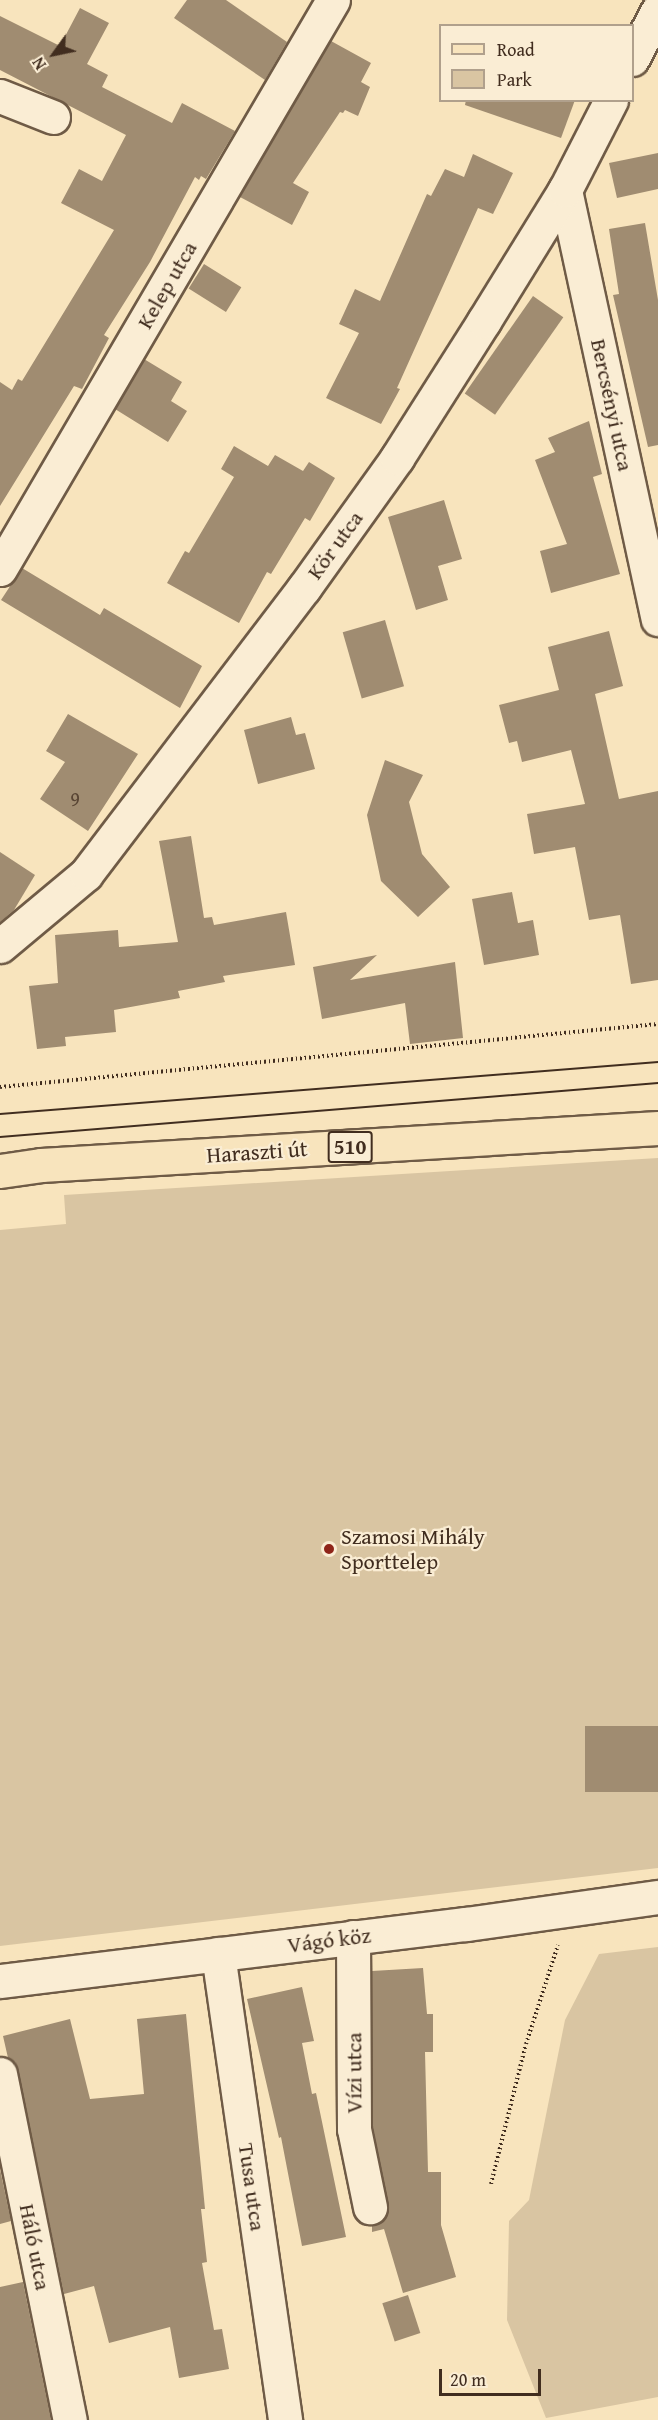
<!DOCTYPE html>
<html>
<head>
<meta charset="utf-8">
<style>
  body { margin:0 }
  #map { position:relative; width:658px; height:2420px; overflow:hidden; background:#f8e4bd; font-family:"Gentium Book Plus",serif }
  div>[style] { position:absolute }
  [style*='--x'] { left:calc(var(--x)*1px); top:calc(var(--y)*1px); width:calc(var(--w)*1px); rotate:calc(var(--a)*1deg) }
  .green>* { inset:0; background:#d9c5a2 }
  .building>* { inset:0; background:#a08c71; transform-origin:0 0 }
  .path>* { height:4px; margin-top:-2px; transform-origin:0; background:repeating-linear-gradient(90deg,#412d1f 0 1.5px,transparent 0 4.5px) }
  .roads { filter:drop-shadow(2px 0 #6f5b46) drop-shadow(-2px 0 #6f5b46) drop-shadow(0 2px #6f5b46) drop-shadow(0 -2px #6f5b46) }
  .minor>* { height:33px; margin:-16.5px; padding:0 16.5px; transform-origin:16.5px; border-radius:16.5px; background:#faedd4 }
  .primary>* { height:33px; margin:-16.5px; padding:0 16.5px; transform-origin:16.5px; border-radius:16.5px; background:#f8e4bd }
  .tram>* { height:1.5px; margin:-0.75px; padding:0 0.75px; transform-origin:0.75px; border-radius:0.75px; background:#412d1f }
  .dots>* { width:16px; height:16px; translate:-50% -50%; box-sizing:border-box; border:3px solid #faedd4; border-radius:50% }
  span { translate:-50% -50%; white-space:nowrap; text-align:center; line-height:1.15; -webkit-text-stroke:4.5px #faedd4; paint-order:stroke }
  .number-label { font-size:20px; color:#594534 }
  .number-label span { -webkit-text-stroke-width:0 }
  .shield-label span { padding:2px 4px; background:#faedd4; border:2px solid; border-radius:4px; -webkit-text-stroke-width:0 }
  .shield-label { font-size:21px; color:#412d1f; font-weight:700 }
  .street-label { font-size:22px; color:#412d1f }
  .poi-label { font-size:22px; color:#412d1f }
  .left { translate:0 -50%; text-align:left }
  .legend { position:absolute; left:439px; top:24px; width:195px; height:78px; box-sizing:border-box; background:#faedd4; border:2px solid #b0a08c; margin:0; padding:8px 10px; list-style:none; font-size:18px; color:#412d1f }
  .legend li { display:flex; align-items:center; gap:12px; height:30px }
  .legend b { width:30px; border:2px solid #b0a08c }
  .north { position:absolute; left:24px; top:24px; width:60px; height:60px; -webkit-text-stroke:4px #faedd4; paint-order:stroke; rotate:237deg; font-size:16px; font-weight:700; line-height:24px; text-align:center; color:#412d1f }
  .north::after { content:''; display:block; margin:auto; width:21px; height:27px; background:#412d1f; clip-path:polygon(50% 0,100% 100%,50% 72%,0 100%) }
  .scale { position:absolute; left:439px; top:2369px; width:102px; height:27px; box-sizing:border-box; border:3px solid #412d1f; border-top:0; padding-left:8px; font-size:18px; line-height:21px; white-space:nowrap; color:#412d1f; -webkit-text-stroke:4px #faedd4; paint-order:stroke }
</style>
</head>
<body>
<div id="map">
  <div class="green">
    <i style="clip-path:polygon(658px 1158px,658px 1868px,0 1946px,0 1230px,66px 1224px,64px 1195px)"></i>
    <i style="clip-path:polygon(658px 1947px,658px 2397px,546px 2418px,507px 2320px,509px 2221px,529px 2200px,565px 2020px,599px 1954px)"></i>
  </div>
  <div class="building">
    <i style="clip-path:polygon(187px 0,226px 0,287px 42px,265px 80px,174px 18px)"></i>
    <i style="clip-path:polygon(80px 8px,109px 23px,87px 64px,108px 75px,102px 87px,172px 123px,182px 103px,235px 131px,206px 179px,201px 176px,199px 180px,195px 177px,150px 262px,104px 335px,109px 338px,82px 389px,74px 386px,0 506px,0 382px,12px 390px,18px 379px,22px 381px,114px 230px,61px 203px,79px 169px,102px 181px,126px 135px,0 70px,0 16px,60px 46px)"></i>
    <i style="clip-path:polygon(331px 41px,371px 63px,361px 82px,370px 87px,358px 116px,345px 110px,343px 113px,340px 112px,293px 183px,309px 192px,292px 225px,240px 197px)"></i>
    <i style="clip-path:polygon(466px 100px,575px 100px,561px 138px,465px 105px)"></i>
    <i style="clip-path:polygon(658px 153px,658px 189px,617px 198px,609px 163px)"></i>
    <i style="clip-path:polygon(473px 154px,513px 173px,493px 214px,478px 208px,397px 388px,400px 389px,381px 424px,326px 398px,359px 333px,339px 324px,355px 289px,380px 301px,427px 194px,431px 196px,445px 169px,464px 177px)"></i>
    <i style="clip-path:polygon(645px 223px,658px 300px,658px 445px,648px 447px,613px 295px,619px 294px,609px 229px)"></i>
    <i style="left:204px;top:264px;width:44px;height:29px;rotate:32deg"></i>
    <i style="left:533px;top:296px;width:37px;height:119px;rotate:35deg"></i>
    <i style="clip-path:polygon(144px 359px,182px 382px,171px 401px,187px 411px,168px 442px,115px 409px)"></i>
    <i style="clip-path:polygon(589px 421px,602px 474px,593px 477px,620px 574px,551px 593px,540px 551px,567px 544px,535px 460px,555px 452px,548px 438px)"></i>
    <i style="clip-path:polygon(234px 446px,268px 466px,275px 455px,303px 471px,309px 462px,335px 478px,310px 521px,305px 518px,271px 574px,267px 572px,239px 623px,167px 583px,185px 551px,189px 553px,234px 477px,221px 469px)"></i>
    <i style="clip-path:polygon(444px 500px,462px 559px,438px 566px,448px 600px,416px 610px,388px 517px)"></i>
    <i style="clip-path:polygon(22px 568px,100px 615px,104px 608px,202px 666px,180px 708px,1px 600px)"></i>
    <i style="left:385px;top:620px;width:69px;height:44px;rotate:74deg"></i>
    <i style="clip-path:polygon(609px 631px,623px 686px,595px 694px,619px 799px,658px 791px,658px 980px,631px 984px,620px 915px,589px 920px,575px 847px,534px 854px,527px 814px,585px 804px,571px 750px,522px 762px,517px 741px,509px 743px,499px 705px,559px 690px,548px 647px)"></i>
    <i style="clip-path:polygon(68px 714px,138px 754px,88px 831px,40px 799px,65px 762px,46px 751px)"></i>
    <i style="clip-path:polygon(291px 717px,296px 735px,305px 733px,315px 769px,258px 784px,244px 730px)"></i>
    <i style="clip-path:polygon(385px 760px,423px 775px,409px 802px,422px 854px,450px 887px,418px 917px,381px 881px,367px 815px)"></i>
    <i style="clip-path:polygon(191px 836px,204px 918px,212px 917px,214px 925px,286px 912px,295px 965px,223px 976px,225px 982px,178px 991px,180px 998px,114px 1010px,116px 1032px,65px 1037px,66px 1046px,37px 1049px,29px 986px,58px 983px,55px 935px,118px 930px,119px 947px,178px 942px,159px 841px)"></i>
    <i style="clip-path:polygon(0 852px,35px 875px,14px 910px,0 922px)"></i>
    <i style="clip-path:polygon(512px 892px,518px 923px,533px 920px,539px 955px,484px 965px,472px 899px)"></i>
    <i style="clip-path:polygon(377px 955px,350px 980px,455px 962px,463px 1038px,410px 1044px,405px 1003px,322px 1019px,313px 967px)"></i>
    <i style="left:658px;top:1726px;width:66px;height:73px;rotate:90deg"></i>
    <i style="clip-path:polygon(423px 1968px,427px 2014px,433px 2014px,433px 2052px,425px 2052px,428px 2172px,441px 2172px,441px 2225px,456px 2277px,403px 2293px,384px 2229px,372px 2232px,372px 2225px,382px 2221px,388px 2213px,388px 2204px,373px 2127px,372px 1971px)"></i>
    <i style="clip-path:polygon(302px 1987px,314px 2041px,302px 2043px,312px 2094px,316px 2093px,346px 2237px,302px 2246px,281px 2137px,279px 2138px,247px 1999px)"></i>
    <i style="clip-path:polygon(186px 2014px,205px 2209px,201px 2209px,207px 2262px,202px 2263px,214px 2330px,222px 2329px,229px 2369px,179px 2378px,170px 2327px,109px 2343px,94px 2286px,64px 2294px,18px 2070px,8px 2058px,3px 2036px,70px 2019px,90px 2099px,144px 2094px,137px 2019px)"></i>
    <i style="clip-path:polygon(0 2169px,11px 2221px,0 2224px)"></i>
    <i style="clip-path:polygon(23px 2282px,51px 2420px,0 2420px,0 2287px)"></i>
    <i style="left:408px;top:2295px;width:40px;height:27px;rotate:72deg"></i>
  </div>
  <div class="path">
    <i style="--x:0;--y:1087;--w:661;--a:-5.47"></i>
    <i style="--x:491;--y:2184;--w:144;--a:-76"></i>
    <i style="--x:526;--y:2044;--w:104;--a:-72.1"></i>
  </div>
  <div class="roads">
    <div class="minor">
      <i style="--x:632;--y:59;--w:55;--a:-62"></i>
      <i style="--x:0;--y:96;--w:57;--a:21.6"></i>
      <i style="--x:565;--y:190;--w:439;--a:77.8"></i>
      <i style="--x:0;--y:569;--w:659;--a:-59.66"></i>
      <i style="--x:0;--y:946;--w:112;--a:-39.9"></i>
      <i style="--x:86;--y:874;--w:360;--a:-52.7"></i>
      <i style="--x:304;--y:588;--w:160;--a:-54.4"></i>
      <i style="--x:397;--y:458;--w:162;--a:-57.6"></i>
      <i style="--x:484;--y:321;--w:154;--a:-58.3"></i>
      <i style="--x:565;--y:190;--w:101;--a:-62.9"></i>
      <i style="--x:353;--y:1937;--w:192;--a:89.7"></i>
      <i style="--x:354;--y:2129;--w:80;--a:78.4"></i>
      <i style="--x:218;--y:1954;--w:471;--a:81.8"></i>
      <i style="--x:0;--y:1981;--w:469;--a:-7"></i>
      <i style="--x:466;--y:1924;--w:194;--a:-8"></i>
      <i style="--x:0;--y:2074;--w:353;--a:78.6"></i>
    </div>
    <div class="primary">
      <i style="--x:0;--y:1171;--w:41;--a:-8.3"></i>
      <i style="--x:41;--y:1165;--w:618;--a:-3.43"></i>
    </div>
  </div>
  <div class="tram">
    <i style="--x:0;--y:1114;--w:660;--a:-4.52"></i>
    <i style="--x:0;--y:1137;--w:660;--a:-4.69"></i>
  </div>
  <div class="dots">
    <i style="left:329px;top:1549px;background:#8f2418"></i>
  </div>
  <div class="number-label">
    <span style="left:75px;top:798px">9</span>
  </div>
  <div class="shield-label">
    <span style="left:350px;top:1147px">510</span>
  </div>
  <div class="street-label">
    <span style="left:167px;top:285px;rotate:-60deg">Kelep utca</span>
    <span style="left:612px;top:405px;rotate:78deg">Bercsényi utca</span>
    <span style="left:335px;top:545px;rotate:-54deg">Kör utca</span>
    <span style="left:257px;top:1152px;rotate:-4deg">Haraszti út</span>
    <span style="left:329px;top:1940px;rotate:-7deg">Vágó köz</span>
    <span style="left:354px;top:2073px;rotate:-90deg">Vízi utca</span>
    <span style="left:252px;top:2187px;rotate:82deg">Tusa utca</span>
    <span style="left:35px;top:2247px;rotate:79deg">Háló utca</span>
  </div>
  <div class="poi-label">
    <span class="left" style="left:341px;top:1549px">Szamosi Mihály<br>Sporttelep</span>
  </div>
  <ul class="legend">
  <li><b style="height:8px;background:#f8e4bd"></b>Road</li>
  <li><b style="height:16px;background:#d9c5a2"></b>Park</li>
  </ul>
  <div class="north">N</div>
  <div class="scale">20 m</div>
</div>
</body>
</html>
